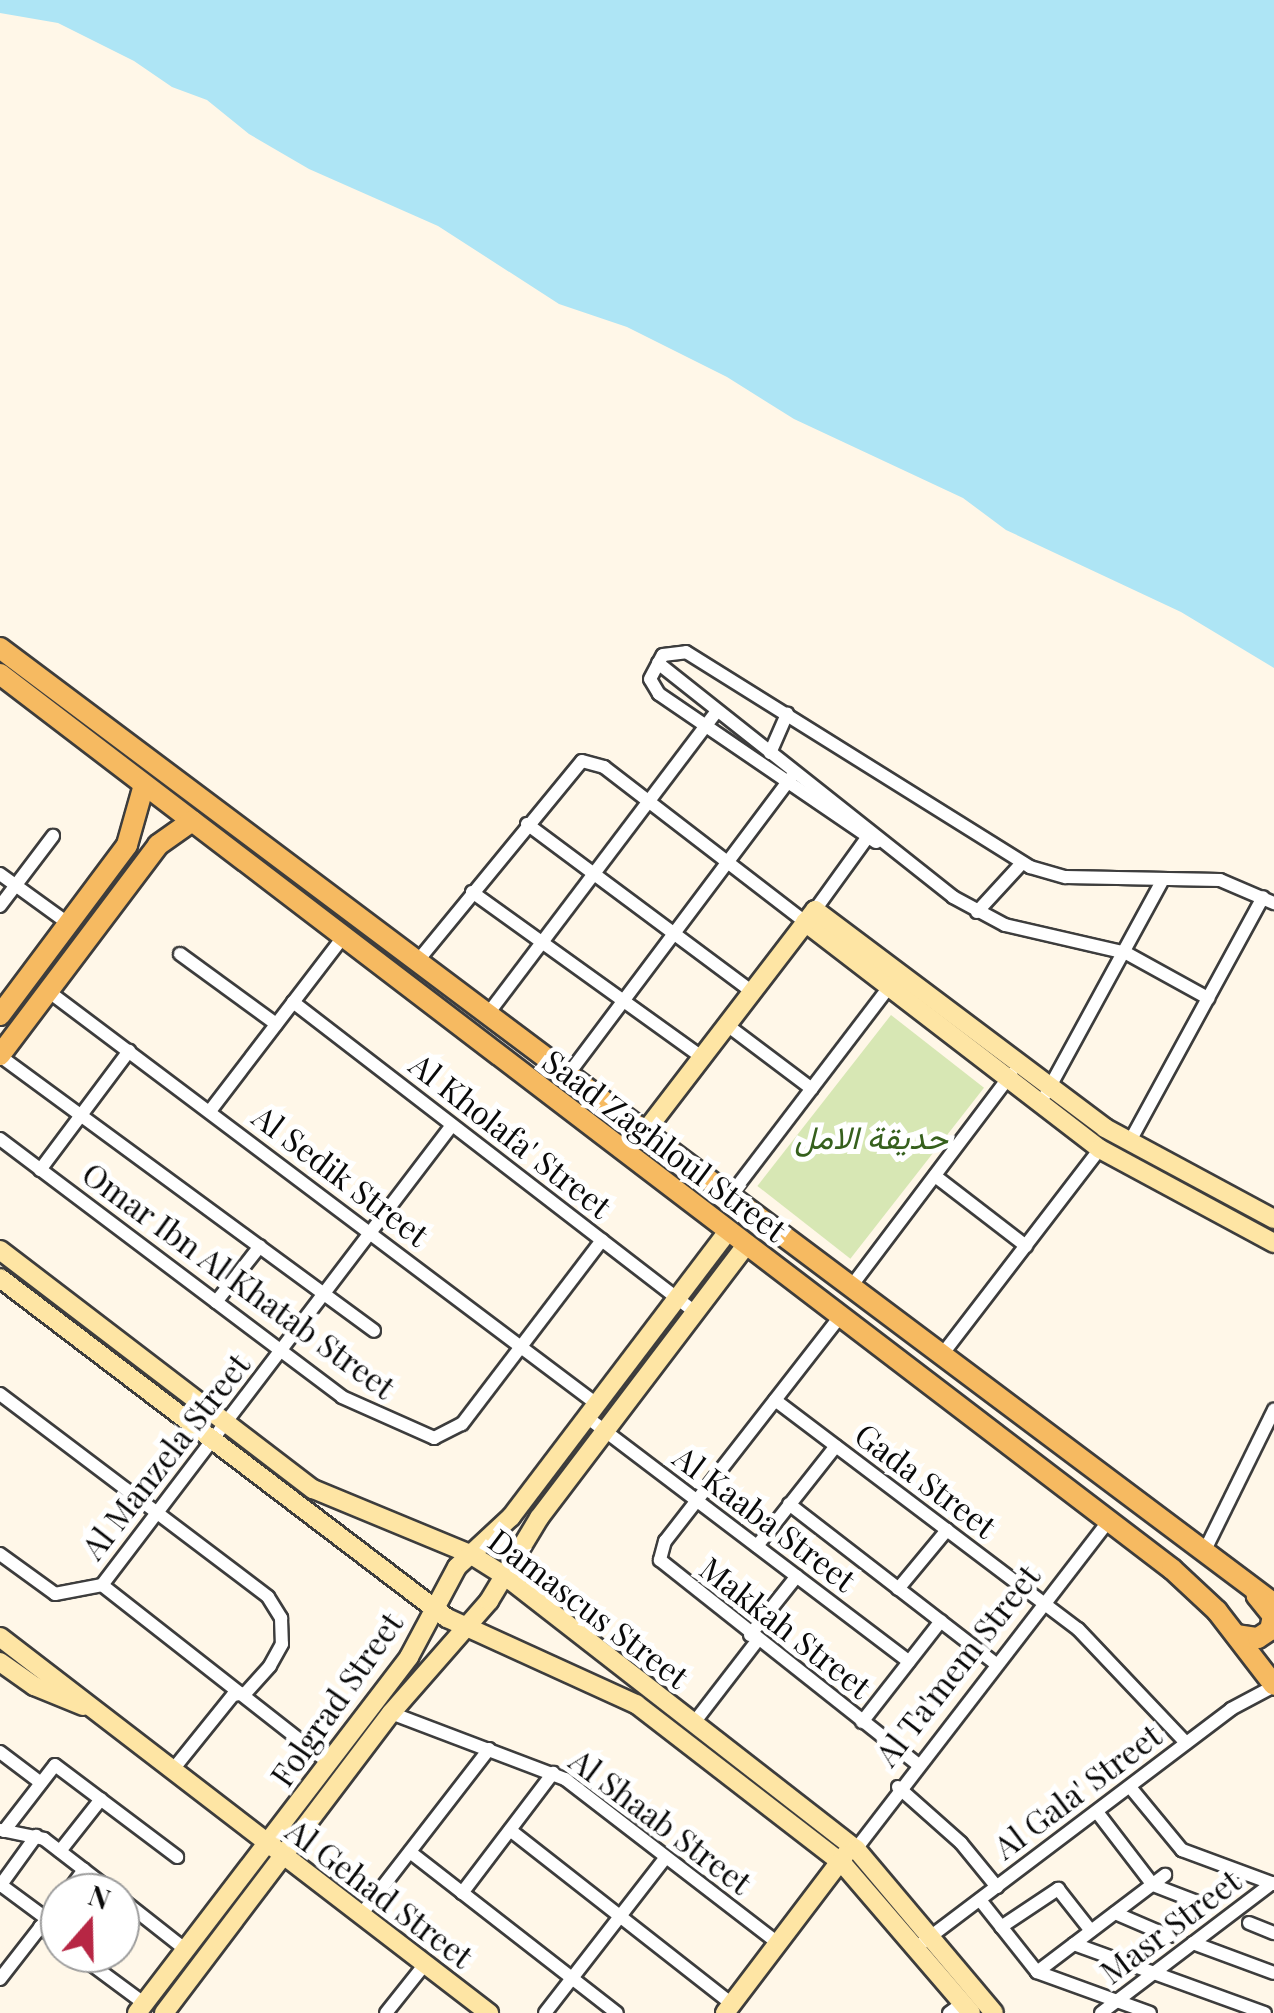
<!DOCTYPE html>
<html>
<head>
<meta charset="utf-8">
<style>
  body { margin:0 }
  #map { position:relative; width:1274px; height:2013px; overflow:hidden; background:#fff7e8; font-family:"Playfair Display",Vazirmatn,serif }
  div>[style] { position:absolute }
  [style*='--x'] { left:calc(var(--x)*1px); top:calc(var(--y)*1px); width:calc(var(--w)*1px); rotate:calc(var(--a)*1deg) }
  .green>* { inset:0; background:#d7e7b4; transform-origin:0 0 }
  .water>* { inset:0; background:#aee5f5 }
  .roads { filter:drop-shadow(2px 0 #3d3d3d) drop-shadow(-2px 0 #3d3d3d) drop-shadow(0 2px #3d3d3d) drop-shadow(0 -2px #3d3d3d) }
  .street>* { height:12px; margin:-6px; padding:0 6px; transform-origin:6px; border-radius:6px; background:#fff }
  .secondary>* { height:18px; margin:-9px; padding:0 9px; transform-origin:9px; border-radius:9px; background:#fee5a4 }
  .primary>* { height:20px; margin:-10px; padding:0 10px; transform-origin:10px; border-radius:10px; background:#f6ba61 }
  span { translate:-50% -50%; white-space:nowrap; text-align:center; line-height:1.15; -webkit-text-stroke:10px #fff; paint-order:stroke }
  .street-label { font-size:32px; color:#0a0a0a }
  .park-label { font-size:32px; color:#36601d; font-style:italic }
  .north { position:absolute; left:40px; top:1873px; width:100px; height:100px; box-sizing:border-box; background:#fff; border:2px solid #9d9d9d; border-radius:50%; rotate:20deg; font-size:28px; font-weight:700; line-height:40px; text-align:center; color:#0a0a0a }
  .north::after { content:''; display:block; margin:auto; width:35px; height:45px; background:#b72644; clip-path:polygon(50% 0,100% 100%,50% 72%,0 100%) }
</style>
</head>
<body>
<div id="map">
  <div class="green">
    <i style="left:891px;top:1015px;width:118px;height:217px;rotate:38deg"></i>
  </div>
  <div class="water">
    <i style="clip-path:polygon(0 0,1274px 0,1274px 668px,1181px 612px,1006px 530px,963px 498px,794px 419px,727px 377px,627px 327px,559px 304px,438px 226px,309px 169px,249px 134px,207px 100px,172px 87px,134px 61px,58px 23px,0 13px)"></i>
  </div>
  <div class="roads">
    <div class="street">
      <i style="--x:658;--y:663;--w:377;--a:38.4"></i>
      <i style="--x:953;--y:897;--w:59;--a:28.3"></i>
      <i style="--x:1005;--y:925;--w:124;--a:13"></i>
      <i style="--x:1126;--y:953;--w:94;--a:28.8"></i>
      <i style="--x:770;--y:753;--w:43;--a:-66.4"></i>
      <i style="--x:527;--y:824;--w:281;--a:36.7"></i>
      <i style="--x:876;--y:842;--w:263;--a:-145.7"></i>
      <i style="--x:659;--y:694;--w:17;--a:-121"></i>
      <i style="--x:650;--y:679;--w:27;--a:-62"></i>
      <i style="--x:663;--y:655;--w:23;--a:-7"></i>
      <i style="--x:686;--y:652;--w:406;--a:32"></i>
      <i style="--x:1030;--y:867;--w:37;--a:16"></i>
      <i style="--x:1066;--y:877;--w:154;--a:1.1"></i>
      <i style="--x:1220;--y:880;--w:59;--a:23.1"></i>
      <i style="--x:0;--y:874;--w:85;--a:35.9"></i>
      <i style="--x:472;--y:892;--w:283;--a:35.7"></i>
      <i style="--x:0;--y:906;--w:88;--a:-52.9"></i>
      <i style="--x:815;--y:910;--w:92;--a:-54.2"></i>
      <i style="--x:977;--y:912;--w:67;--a:-47.4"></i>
      <i style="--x:180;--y:954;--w:119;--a:36.1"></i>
      <i style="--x:416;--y:963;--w:261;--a:-50.6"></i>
      <i style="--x:582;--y:761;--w:23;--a:15"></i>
      <i style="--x:604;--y:767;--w:254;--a:37.6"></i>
      <i style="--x:48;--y:991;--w:688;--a:36.97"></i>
      <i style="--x:293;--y:1002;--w:508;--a:37.64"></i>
      <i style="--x:487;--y:1015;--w:381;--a:-52.9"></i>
      <i style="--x:727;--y:1025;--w:106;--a:37"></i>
      <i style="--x:0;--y:1056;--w:464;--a:36.3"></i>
      <i style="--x:567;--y:1076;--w:373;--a:-53.1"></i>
      <i style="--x:1046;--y:1094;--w:245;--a:-61.4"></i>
      <i style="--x:210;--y:1111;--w:219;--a:-52.6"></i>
      <i style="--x:0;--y:1139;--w:428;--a:37"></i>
      <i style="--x:342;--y:1397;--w:101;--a:24"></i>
      <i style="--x:434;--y:1438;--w:31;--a:-27"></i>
      <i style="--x:462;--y:1424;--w:231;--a:-52.7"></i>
      <i style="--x:1129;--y:1143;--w:280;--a:-61.4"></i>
      <i style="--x:40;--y:1170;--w:149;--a:-53.2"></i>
      <i style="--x:935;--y:1176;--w:115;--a:37.6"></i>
      <i style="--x:729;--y:1197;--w:263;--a:-52.7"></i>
      <i style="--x:850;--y:1288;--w:268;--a:-53"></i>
      <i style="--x:216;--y:1302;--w:71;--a:-51.8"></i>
      <i style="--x:842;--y:1314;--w:288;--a:127.9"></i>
      <i style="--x:665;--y:1541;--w:20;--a:105"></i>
      <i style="--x:660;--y:1560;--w:328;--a:38.4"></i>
      <i style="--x:941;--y:1356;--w:261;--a:-52.5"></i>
      <i style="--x:0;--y:1394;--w:336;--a:37.1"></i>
      <i style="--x:268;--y:1597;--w:25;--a:58"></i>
      <i style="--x:281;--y:1618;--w:26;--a:88"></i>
      <i style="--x:282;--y:1644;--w:25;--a:119"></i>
      <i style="--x:270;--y:1666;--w:36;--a:132"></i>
      <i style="--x:246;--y:1693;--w:13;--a:171"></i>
      <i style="--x:233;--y:1695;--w:97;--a:128.8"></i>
      <i style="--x:775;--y:1400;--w:380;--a:37.1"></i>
      <i style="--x:1078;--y:1629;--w:157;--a:46.5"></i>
      <i style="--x:588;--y:1418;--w:403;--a:37.2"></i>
      <i style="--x:789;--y:1504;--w:262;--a:37.7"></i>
      <i style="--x:757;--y:1546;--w:127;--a:-51.7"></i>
      <i style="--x:0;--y:1554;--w:68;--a:36"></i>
      <i style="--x:55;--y:1594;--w:48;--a:-10.8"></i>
      <i style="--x:102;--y:1585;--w:578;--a:-52.73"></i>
      <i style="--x:1203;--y:1554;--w:161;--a:-63.8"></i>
      <i style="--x:102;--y:1585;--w:288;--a:38.1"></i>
      <i style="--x:898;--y:1589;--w:77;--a:-50.3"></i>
      <i style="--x:750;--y:1635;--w:75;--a:-51.5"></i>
      <i style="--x:391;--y:1713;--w:186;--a:20.8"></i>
      <i style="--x:565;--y:1779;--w:269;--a:37.6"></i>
      <i style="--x:862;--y:1722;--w:128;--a:-52"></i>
      <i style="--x:693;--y:1724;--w:105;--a:-52.4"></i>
      <i style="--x:0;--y:1752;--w:51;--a:37.1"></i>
      <i style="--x:898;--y:1787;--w:84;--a:41.6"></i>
      <i style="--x:961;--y:1843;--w:57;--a:50.7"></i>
      <i style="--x:1130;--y:1787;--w:82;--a:50.5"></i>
      <i style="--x:1182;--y:1850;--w:98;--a:20.3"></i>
      <i style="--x:1097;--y:1812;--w:92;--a:52.5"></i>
      <i style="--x:1153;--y:1885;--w:56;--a:21"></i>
      <i style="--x:1;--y:1830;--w:44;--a:11.8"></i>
      <i style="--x:44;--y:1839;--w:88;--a:37.6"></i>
      <i style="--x:510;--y:1830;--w:282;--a:38.1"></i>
      <i style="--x:4;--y:1831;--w:83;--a:-52.3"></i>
      <i style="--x:55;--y:1765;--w:153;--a:37"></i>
      <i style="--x:856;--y:1849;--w:415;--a:-52.4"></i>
      <i style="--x:60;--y:1851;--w:66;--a:-51.7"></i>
      <i style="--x:410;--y:1852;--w:262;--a:37.9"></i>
      <i style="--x:1;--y:1885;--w:57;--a:36.5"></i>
      <i style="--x:0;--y:1886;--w:62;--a:-54.2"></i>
      <i style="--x:67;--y:1893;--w:29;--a:-54"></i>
      <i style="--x:462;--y:1893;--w:151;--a:-52.8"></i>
      <i style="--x:120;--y:1898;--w:84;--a:38.2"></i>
      <i style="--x:980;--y:1900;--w:92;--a:51.6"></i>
      <i style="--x:1037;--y:1972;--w:120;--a:19.9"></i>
      <i style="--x:1115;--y:1913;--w:59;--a:23.1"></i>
      <i style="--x:360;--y:1916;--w:211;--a:-52.3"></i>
      <i style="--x:1249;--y:1923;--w:27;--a:22"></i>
      <i style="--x:40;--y:1927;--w:24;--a:35"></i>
      <i style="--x:1001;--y:1927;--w:69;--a:-33.7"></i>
      <i style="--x:1058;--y:1889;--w:53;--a:51.8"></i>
      <i style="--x:1193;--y:1943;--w:86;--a:20.3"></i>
      <i style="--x:1074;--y:1944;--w:203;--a:19.9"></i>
      <i style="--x:918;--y:1946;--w:393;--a:-37.1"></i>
      <i style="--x:1231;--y:1709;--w:49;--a:-28.1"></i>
      <i style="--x:76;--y:1953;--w:86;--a:36.5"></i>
      <i style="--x:1037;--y:1972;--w:161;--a:-37.2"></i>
      <i style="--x:0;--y:1979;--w:98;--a:-52.1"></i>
      <i style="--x:386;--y:2013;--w:63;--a:-51.5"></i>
      <i style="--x:545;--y:2013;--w:197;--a:-52.2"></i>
      <i style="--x:949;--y:2013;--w:17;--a:-36"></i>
      <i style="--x:1101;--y:2013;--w:215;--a:-37.2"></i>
    </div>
    <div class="secondary">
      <i style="--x:805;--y:922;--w:372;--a:37.6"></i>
      <i style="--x:1100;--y:1149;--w:198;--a:28.4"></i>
      <i style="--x:644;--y:1133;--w:281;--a:-52.5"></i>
      <i style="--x:815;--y:910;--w:363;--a:36.9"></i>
      <i style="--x:1105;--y:1128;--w:192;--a:28.3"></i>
      <i style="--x:0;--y:1250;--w:394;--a:37.4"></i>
      <i style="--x:313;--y:1489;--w:170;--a:22.5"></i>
      <i style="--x:470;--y:1554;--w:41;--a:32.2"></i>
      <i style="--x:505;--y:1576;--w:445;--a:37.9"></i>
      <i style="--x:856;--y:1849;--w:214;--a:49.9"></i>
      <i style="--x:0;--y:1278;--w:562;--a:37.26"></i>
      <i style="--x:447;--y:1618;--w:208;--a:24.5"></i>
      <i style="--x:636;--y:1704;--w:262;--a:37.7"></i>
      <i style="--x:843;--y:1864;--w:196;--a:49.3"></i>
      <i style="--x:0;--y:1637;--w:617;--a:37.56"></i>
      <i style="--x:0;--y:1662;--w:42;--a:35.2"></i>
      <i style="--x:34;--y:1686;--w:53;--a:22.2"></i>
      <i style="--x:137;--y:2013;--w:448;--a:-52.6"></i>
      <i style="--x:409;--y:1657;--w:102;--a:-61.9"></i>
      <i style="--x:457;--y:1567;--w:74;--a:-42.8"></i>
      <i style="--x:511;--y:1517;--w:360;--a:-52.8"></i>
      <i style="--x:164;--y:2013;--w:376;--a:-52.9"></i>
      <i style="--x:391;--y:1713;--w:149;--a:-48.8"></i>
      <i style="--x:489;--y:1601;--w:97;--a:-58.9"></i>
      <i style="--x:539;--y:1518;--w:344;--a:-52.8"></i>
      <i style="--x:725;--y:2013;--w:198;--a:-52.8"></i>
    </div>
    <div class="primary">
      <i style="--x:0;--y:648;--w:1593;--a:36.88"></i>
      <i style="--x:0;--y:674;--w:1475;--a:37.37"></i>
      <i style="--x:1172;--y:1569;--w:62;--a:43"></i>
      <i style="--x:1217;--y:1611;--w:93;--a:52.4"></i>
      <i style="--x:0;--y:1015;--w:212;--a:-53.2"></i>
      <i style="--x:127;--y:845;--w:62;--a:-74.2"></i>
      <i style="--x:0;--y:1055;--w:263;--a:-53"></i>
      <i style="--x:158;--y:845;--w:42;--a:-35.2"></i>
      <i style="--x:1236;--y:1635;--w:22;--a:8"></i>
      <i style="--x:1258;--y:1638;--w:14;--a:-34"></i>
      <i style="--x:1270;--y:1630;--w:14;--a:-78"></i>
      <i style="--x:1273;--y:1616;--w:26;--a:-129"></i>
    </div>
  </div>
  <div class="street-label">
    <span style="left:511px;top:1135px;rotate:38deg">Al Kholafa' Street</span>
    <span style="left:665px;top:1145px;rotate:37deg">Saad Zaghloul Street</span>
    <span style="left:341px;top:1175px;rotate:37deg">Al Sedik Street</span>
    <span style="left:239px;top:1280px;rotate:36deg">Omar Ibn Al Khatab Street</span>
    <span style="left:165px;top:1456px;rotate:-52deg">Al Manzela Street</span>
    <span style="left:926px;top:1480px;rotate:37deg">Gada Street</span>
    <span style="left:765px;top:1518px;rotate:37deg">Al Kaaba Street</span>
    <span style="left:589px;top:1608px;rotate:37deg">Damascus Street</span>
    <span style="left:786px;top:1627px;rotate:38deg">Makkah Street</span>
    <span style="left:957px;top:1665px;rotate:-52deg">Al Ta'mem Street</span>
    <span style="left:336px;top:1699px;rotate:-55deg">Folgrad Street</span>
    <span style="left:1077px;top:1791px;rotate:-37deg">Al Gala' Street</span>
    <span style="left:661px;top:1821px;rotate:37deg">Al Shaab Street</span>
    <span style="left:380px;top:1893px;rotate:37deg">Al Gehad Street</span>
    <span style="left:1170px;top:1926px;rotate:-37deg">Masr Street</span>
  </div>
  <div class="park-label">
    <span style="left:871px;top:1136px">حديقة الامل</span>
  </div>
  <div class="north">N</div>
</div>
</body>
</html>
